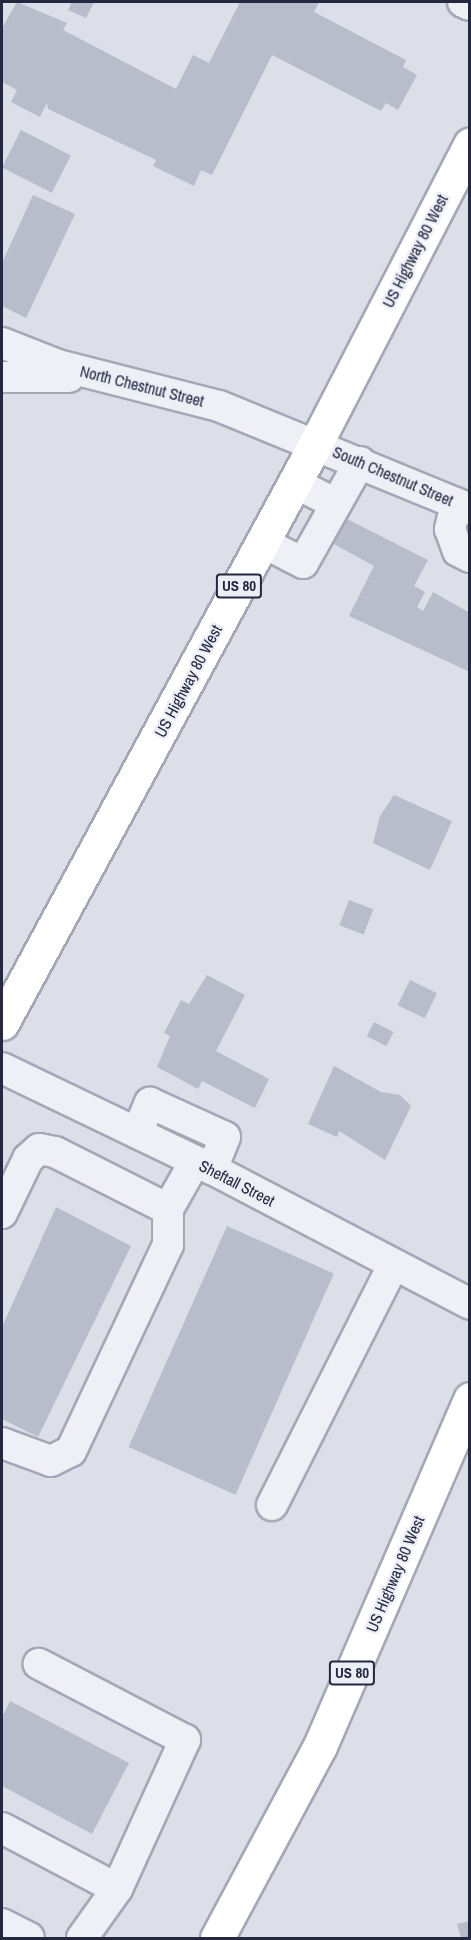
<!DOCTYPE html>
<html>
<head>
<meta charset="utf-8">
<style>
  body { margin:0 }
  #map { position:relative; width:471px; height:1940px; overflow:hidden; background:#dcdee8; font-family:"Archivo Narrow",sans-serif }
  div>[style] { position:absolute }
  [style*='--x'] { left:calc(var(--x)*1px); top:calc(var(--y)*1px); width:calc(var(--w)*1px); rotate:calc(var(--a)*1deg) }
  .building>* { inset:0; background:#b9bccb; transform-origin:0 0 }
  .roads { filter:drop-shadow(2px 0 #a5a7b6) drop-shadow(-2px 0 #a5a7b6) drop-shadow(0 2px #a5a7b6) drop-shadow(0 -2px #a5a7b6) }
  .minor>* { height:30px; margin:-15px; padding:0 15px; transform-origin:15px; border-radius:15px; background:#eff0f6 }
  .major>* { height:33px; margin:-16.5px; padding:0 16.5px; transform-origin:16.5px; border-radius:16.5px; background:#fff }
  span { translate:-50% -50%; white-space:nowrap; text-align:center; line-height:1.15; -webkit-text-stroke:4.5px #eceef6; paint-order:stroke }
  .shield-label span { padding:2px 4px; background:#eceef6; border:2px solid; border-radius:4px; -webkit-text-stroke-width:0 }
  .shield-label { font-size:15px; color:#252840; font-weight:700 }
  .street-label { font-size:16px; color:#252840 }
  .frame { position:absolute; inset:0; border:3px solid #252840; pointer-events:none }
</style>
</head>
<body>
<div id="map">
  <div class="building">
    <i style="clip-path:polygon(17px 2px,67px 23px,63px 30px,176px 89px,193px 55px,209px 63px,240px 2px,319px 2px,314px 12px,406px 60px,403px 67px,417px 75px,398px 110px,386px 103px,381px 111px,272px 55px,212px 175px,201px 170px,194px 186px,153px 166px,156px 160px,48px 109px,47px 103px,40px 117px,11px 102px,17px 90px,2px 82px,2px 28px)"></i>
    <i style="clip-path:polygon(72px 2px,94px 2px,86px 18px,68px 10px)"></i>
    <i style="left:21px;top:130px;width:56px;height:42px;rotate:27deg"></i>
    <i style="clip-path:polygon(33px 195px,75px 214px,26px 318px,2px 306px,2px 263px)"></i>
    <i style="clip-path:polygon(345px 518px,428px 560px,414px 586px,425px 592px,417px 607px,423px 611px,433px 592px,470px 613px,470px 672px,349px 616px,374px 566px,332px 543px)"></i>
    <i style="clip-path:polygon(394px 795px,452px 821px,430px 870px,373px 843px,380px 816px)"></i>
    <i style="left:349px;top:900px;width:26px;height:27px;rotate:21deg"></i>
    <i style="clip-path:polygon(207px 975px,245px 995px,216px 1051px,269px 1079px,255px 1108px,202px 1081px,198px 1089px,157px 1067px,170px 1036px,164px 1033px,181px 1000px,189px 1004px)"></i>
    <i style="left:410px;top:980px;width:30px;height:28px;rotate:26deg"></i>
    <i style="left:374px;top:1022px;width:22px;height:16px;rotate:27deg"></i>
    <i style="clip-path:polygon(334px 1066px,381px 1092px,400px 1095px,411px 1106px,385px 1160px,339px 1131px,337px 1137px,308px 1124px)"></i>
    <i style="clip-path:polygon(56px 1207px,131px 1246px,38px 1437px,2px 1419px,2px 1327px)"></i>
    <i style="left:227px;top:1226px;width:117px;height:242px;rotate:24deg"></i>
    <i style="clip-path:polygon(10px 1701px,129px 1763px,92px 1834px,2px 1786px,2px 1717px)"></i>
    <i style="clip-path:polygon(470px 1921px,470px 1938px,461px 1938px,457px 1924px)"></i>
  </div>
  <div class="roads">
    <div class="minor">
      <i style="--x:463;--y:2;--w:8;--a:23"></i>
      <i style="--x:2;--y:343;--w:60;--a:21.4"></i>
      <i style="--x:58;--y:365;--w:166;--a:14.3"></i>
      <i style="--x:219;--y:406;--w:271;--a:22.3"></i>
      <i style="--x:2;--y:377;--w:67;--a:0"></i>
      <i style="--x:295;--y:483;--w:46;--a:27.1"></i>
      <i style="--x:456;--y:503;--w:27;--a:103"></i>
      <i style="--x:450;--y:529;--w:23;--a:70"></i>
      <i style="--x:458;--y:551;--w:13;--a:27"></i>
      <i style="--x:262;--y:542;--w:46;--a:27.1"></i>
      <i style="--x:303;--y:563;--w:116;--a:-60.6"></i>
      <i style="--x:2;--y:1068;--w:233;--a:25.7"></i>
      <i style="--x:212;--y:1169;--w:291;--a:27.6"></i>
      <i style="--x:137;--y:1133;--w:33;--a:-67"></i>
      <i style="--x:150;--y:1103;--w:82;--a:24.4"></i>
      <i style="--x:225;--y:1137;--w:35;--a:112"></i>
      <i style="--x:2;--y:1213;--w:60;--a:-64.3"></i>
      <i style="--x:28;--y:1159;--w:15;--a:-42"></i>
      <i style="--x:39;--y:1149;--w:16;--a:11"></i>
      <i style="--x:55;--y:1152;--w:127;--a:26.8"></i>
      <i style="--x:2;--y:1443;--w:52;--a:20.2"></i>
      <i style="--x:51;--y:1461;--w:22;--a:-27"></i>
      <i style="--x:71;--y:1451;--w:228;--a:-64.8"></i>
      <i style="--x:168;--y:1245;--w:36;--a:-90"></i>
      <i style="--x:168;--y:1209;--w:55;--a:-60.6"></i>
      <i style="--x:272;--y:1505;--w:269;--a:-63.2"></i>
      <i style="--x:2;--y:1828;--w:130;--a:27.9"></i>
      <i style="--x:117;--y:1889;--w:164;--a:-65.5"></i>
      <i style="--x:185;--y:1740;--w:165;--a:-152.5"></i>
      <i style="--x:2;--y:1924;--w:30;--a:27"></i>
      <i style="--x:82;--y:1938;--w:60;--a:-54.5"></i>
    </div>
    <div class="major">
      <i style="--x:2;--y:1023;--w:660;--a:-61.57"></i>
      <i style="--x:316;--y:443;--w:336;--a:-62.7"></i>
      <i style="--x:217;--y:1938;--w:218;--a:-61.8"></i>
      <i style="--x:320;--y:1746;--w:378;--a:-66.6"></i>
    </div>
  </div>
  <div class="shield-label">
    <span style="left:239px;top:586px">US 80</span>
    <span style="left:352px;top:1673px">US 80</span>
  </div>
  <div class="street-label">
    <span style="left:415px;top:251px;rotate:-63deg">US Highway 80 West</span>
    <span style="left:142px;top:386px;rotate:14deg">North Chestnut Street</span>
    <span style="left:393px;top:476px;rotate:23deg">South Chestnut Street</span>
    <span style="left:188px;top:681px;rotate:-62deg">US Highway 80 West</span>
    <span style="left:237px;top:1183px;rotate:27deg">Sheftall Street</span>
    <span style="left:395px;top:1574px;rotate:-67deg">US Highway 80 West</span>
  </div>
  <div class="frame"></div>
</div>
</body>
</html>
